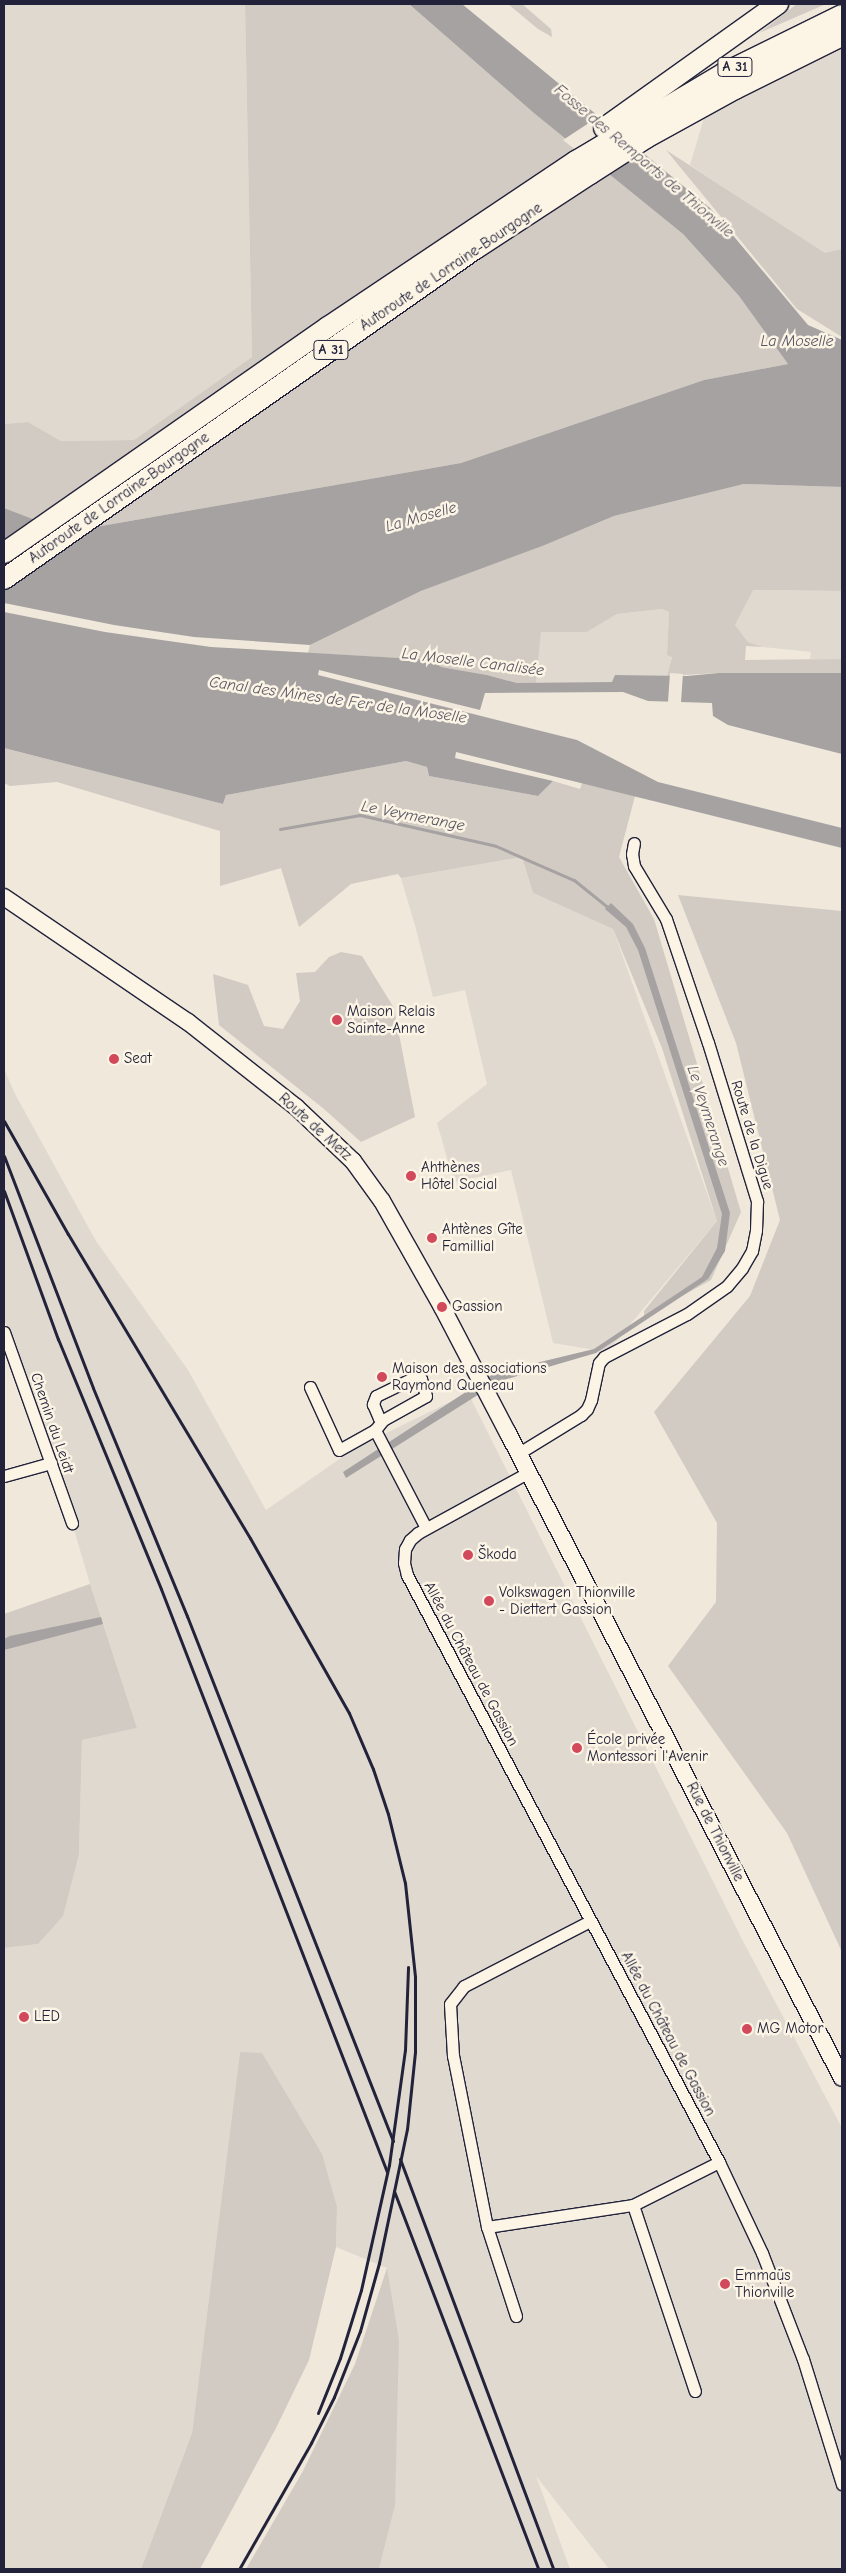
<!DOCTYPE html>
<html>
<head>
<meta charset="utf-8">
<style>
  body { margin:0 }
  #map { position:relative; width:846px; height:2573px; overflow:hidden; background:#efe8db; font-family:"Comic Neue",sans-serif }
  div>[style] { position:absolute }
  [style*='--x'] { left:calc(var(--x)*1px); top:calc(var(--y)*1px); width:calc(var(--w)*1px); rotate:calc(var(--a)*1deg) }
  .built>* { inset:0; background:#e0d9cf }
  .green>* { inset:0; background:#d1cbc3 }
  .water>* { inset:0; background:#a6a2a2 }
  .pier>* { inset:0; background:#efe8db; transform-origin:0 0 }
  .stream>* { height:3px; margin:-1.5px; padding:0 1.5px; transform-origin:1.5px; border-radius:1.5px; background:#a6a2a2 }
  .roads { filter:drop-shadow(1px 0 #22223b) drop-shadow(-1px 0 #22223b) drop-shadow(0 1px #22223b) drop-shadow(0 -1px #22223b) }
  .street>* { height:11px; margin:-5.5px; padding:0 5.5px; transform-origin:5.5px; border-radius:5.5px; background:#fcf5e5 }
  .secondary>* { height:16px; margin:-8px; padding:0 8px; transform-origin:8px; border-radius:8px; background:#fcf5e5 }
  .highway>* { height:20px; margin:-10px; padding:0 10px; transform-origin:10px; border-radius:10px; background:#fcf5e5 }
  .rail>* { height:3px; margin:-1.5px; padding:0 1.5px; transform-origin:1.5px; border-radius:1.5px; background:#22223b }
  .dots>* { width:14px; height:14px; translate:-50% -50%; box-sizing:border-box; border:2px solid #fcf5e5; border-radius:50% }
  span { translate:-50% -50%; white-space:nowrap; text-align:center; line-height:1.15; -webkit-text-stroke:5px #fcf5e5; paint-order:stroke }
  .shield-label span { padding:1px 4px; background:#fcf5e5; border:1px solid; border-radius:4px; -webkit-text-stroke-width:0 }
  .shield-label { font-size:14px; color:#22223b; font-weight:700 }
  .street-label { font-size:15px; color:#22223b }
  .poi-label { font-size:15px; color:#22223b }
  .left { translate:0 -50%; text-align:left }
  .water-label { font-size:16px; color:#575564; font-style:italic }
  .frame { position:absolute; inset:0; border:5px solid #22223b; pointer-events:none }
</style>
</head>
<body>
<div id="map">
  <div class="built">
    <i style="clip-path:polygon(4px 4px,245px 4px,252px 357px,134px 440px,61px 441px,28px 422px,4px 424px)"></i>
    <i style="clip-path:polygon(842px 47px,842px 249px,825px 254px,690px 165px,706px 111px)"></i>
    <i style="clip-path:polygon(752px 590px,842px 591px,842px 659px,810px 659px,811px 652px,763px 647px,748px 642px,735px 625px)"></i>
    <i style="clip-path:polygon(662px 609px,669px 612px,667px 655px,672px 656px,667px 676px,615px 675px,613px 682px,536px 684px,541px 631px,587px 632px,617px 614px)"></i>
    <i style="clip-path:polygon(522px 857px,533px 893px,613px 929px,717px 1221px,607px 1352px,553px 1343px,511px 1170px,454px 1182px,437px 1123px,487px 1084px,465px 990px,433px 997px,416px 929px,401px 878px)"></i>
    <i style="clip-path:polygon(4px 1069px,15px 1094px,96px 1241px,188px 1370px,266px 1510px,354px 1449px,468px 1393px,743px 1941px,842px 2128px,842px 2569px,609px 2569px,536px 2476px,570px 2569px,379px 2569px,395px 2506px,387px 2268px,336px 2247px,337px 2207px,240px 2052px,192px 2433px,141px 2569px,4px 2569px,4px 1948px,38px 1944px,79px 1854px,82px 1740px,137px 1728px,90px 1584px,37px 1403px,4px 1319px)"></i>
  </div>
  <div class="green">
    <i style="clip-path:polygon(245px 4px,409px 4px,535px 114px,683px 234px,739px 296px,788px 364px,704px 380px,461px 463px,67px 532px,4px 508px,4px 424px,28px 422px,61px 441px,134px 440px,252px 357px)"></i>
    <i style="clip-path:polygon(508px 4px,522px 4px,551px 29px,552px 37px,538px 29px)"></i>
    <i style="clip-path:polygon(797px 4px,826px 4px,759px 33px)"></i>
    <i style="clip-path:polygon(666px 150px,825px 253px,842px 249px,842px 337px,797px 309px)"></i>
    <i style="clip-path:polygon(744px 484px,842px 487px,842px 591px,753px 590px,735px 625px,748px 642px,763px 647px,746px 646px,745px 660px,842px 659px,842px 673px,719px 673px,667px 676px,672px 657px,667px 655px,669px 612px,662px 609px,617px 614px,587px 632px,541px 632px,536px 684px,517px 683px,487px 675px,441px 667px,434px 660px,308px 653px,310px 645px,421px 591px,545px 545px,614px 516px)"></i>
    <i style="clip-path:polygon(4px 748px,223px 804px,226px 795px,232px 794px,406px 761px,427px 767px,429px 776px,538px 796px,553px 781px,580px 789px,582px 783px,635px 796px,619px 857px,654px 919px,741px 1212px,711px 1280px,644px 1317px,644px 1311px,717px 1221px,662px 1048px,613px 929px,533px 893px,522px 857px,401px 878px,398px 874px,351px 884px,299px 927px,281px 868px,220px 886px,220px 831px,57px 782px,10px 786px,4px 783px)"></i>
    <i style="clip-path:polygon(678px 895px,842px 911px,842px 1952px,787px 1833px,668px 1666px,716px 1602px,717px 1523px,654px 1412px,750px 1296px,780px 1220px,736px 1043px)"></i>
    <i style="clip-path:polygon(341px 952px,362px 956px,394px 1008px,415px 1117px,361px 1142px,324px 1109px,219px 1025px,213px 974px,248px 985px,264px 1026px,283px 1029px,300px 1001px,296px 973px,315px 972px,329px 957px)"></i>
    <i style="clip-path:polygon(90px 1584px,137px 1728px,82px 1740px,79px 1854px,63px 1916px,38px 1944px,4px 1948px,4px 1614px)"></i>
    <i style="clip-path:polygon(240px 2052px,262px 2053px,322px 2154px,337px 2207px,336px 2247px,309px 2360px,276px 2428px,200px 2569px,141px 2569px,192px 2433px)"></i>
    <i style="clip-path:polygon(387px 2268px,399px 2340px,395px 2506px,379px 2569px,246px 2569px,303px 2471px,355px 2364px)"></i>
  </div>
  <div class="water">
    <i style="clip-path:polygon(409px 4px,462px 4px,710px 208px,808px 325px,842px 340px,842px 487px,744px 484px,614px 516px,545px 545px,421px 591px,310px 645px,194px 637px,114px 625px,4px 603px,4px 508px,67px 532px,461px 463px,704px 380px,788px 364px,739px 296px,683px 234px,535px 114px)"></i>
    <i style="clip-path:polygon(4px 612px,105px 632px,211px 647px,434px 660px,441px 667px,487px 675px,517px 683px,612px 682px,615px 675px,687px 676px,719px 673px,842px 673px,842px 754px,728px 725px,713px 716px,712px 703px,648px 701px,623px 692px,485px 693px,480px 710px,319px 670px,318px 675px,577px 740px,658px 782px,842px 828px,842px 848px,456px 752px,455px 758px,553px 781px,538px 796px,429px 776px,427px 767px,406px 761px,232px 794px,226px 795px,223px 804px,4px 748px)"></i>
    <i style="clip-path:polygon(611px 903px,633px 924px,645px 948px,730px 1213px,725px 1251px,708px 1279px,596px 1353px,500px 1381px,346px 1478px,343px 1472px,495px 1373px,594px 1349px,702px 1277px,717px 1248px,722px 1214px,638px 950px,626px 927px,605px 909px)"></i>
    <i style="clip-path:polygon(101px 1617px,103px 1624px,4px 1650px,4px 1639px,10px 1636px)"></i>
  </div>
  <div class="pier">
    <i style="clip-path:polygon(601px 115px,627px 137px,590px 161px,563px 140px)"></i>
    <i style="left:670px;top:673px;width:13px;height:32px;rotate:4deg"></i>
  </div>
  <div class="stream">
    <i style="--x:280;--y:829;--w:81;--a:-9.9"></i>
    <i style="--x:360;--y:815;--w:139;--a:12.8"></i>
    <i style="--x:496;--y:846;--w:85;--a:23.6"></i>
    <i style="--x:574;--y:880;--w:46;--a:38.9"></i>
  </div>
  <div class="roads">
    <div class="street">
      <i style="--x:4;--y:1332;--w:203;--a:70.4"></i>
      <i style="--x:310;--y:1387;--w:69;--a:65.3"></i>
      <i style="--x:339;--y:1450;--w:41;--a:-29.1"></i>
      <i style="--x:375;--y:1430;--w:110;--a:62.5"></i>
      <i style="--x:375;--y:1430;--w:13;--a:-51"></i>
      <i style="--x:383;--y:1420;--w:49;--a:-29.2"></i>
      <i style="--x:426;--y:1396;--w:18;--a:-106"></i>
      <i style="--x:421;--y:1379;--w:6;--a:-162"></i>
      <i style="--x:415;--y:1377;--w:43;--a:154"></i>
      <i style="--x:376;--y:1396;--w:9;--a:111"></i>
      <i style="--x:373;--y:1404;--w:15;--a:67"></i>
      <i style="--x:379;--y:1418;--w:4;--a:27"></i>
      <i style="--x:519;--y:1453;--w:73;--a:-31.5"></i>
      <i style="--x:581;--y:1415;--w:8;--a:-45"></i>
      <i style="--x:587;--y:1409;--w:10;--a:-66"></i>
      <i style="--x:591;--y:1400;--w:38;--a:-78"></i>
      <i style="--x:599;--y:1363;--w:8;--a:-50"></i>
      <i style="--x:604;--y:1357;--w:93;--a:-27.4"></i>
      <i style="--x:687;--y:1314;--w:49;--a:-35"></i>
      <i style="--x:727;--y:1286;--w:23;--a:-50"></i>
      <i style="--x:742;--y:1268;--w:20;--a:-60"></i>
      <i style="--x:752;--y:1251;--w:21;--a:-79"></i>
      <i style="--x:756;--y:1230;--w:29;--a:-88"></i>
      <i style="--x:757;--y:1201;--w:165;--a:-107.2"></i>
      <i style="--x:708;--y:1043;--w:131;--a:-108.7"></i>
      <i style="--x:666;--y:919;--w:62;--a:-121.1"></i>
      <i style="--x:634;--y:866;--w:12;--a:-99"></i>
      <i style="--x:632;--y:854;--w:11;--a:-80"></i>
      <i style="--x:529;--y:1472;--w:127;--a:151.2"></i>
      <i style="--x:418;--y:1533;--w:11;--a:139"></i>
      <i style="--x:410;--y:1540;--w:10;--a:119"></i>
      <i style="--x:405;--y:1549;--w:14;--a:94"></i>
      <i style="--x:404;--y:1563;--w:12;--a:76"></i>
      <i style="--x:407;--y:1575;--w:665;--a:62.01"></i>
      <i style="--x:719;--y:2162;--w:101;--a:64.7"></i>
      <i style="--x:762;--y:2253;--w:114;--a:68.9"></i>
      <i style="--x:803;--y:2359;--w:131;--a:72.7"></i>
      <i style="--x:4;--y:1476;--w:49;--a:-15.5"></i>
      <i style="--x:633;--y:2205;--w:196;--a:71.6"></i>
      <i style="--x:487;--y:2227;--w:174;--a:-101.2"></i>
      <i style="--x:453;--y:2056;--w:52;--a:-93.3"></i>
      <i style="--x:450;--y:2004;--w:23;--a:-52"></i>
      <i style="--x:464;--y:1986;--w:142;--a:-27.3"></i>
      <i style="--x:516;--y:2316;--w:94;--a:-108"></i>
      <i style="--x:487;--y:2227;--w:148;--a:-8.6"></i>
      <i style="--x:633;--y:2205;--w:96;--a:-26.6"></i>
    </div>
    <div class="secondary">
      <i style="--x:4;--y:897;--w:222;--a:34.2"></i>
      <i style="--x:188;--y:1022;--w:137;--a:38.2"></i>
      <i style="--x:296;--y:1107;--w:79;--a:43.5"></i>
      <i style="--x:353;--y:1161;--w:49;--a:54.1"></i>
      <i style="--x:382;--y:1201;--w:122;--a:60.5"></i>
      <i style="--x:442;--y:1307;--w:142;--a:62.4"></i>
      <i style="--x:508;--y:1433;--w:726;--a:62.62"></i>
    </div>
    <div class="highway">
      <i style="--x:604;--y:128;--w:214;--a:-35.5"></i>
      <i style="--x:4;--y:553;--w:395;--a:-34.9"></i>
      <i style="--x:328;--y:327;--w:298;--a:-33.8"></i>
      <i style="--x:576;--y:161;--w:172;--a:-30.7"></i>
      <i style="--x:724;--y:73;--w:131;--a:-26.2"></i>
      <i style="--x:4;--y:579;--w:575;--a:-35.02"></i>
      <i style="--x:475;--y:249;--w:137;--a:-33.1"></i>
      <i style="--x:590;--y:174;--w:67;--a:-32.7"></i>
      <i style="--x:646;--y:138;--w:102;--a:-28.8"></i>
      <i style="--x:735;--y:89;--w:119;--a:-26.4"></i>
    </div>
  </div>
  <div class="rail">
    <i style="--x:4;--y:1121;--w:130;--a:60.5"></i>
    <i style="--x:68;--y:1234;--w:354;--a:59.1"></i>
    <i style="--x:250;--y:1538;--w:201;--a:60.5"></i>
    <i style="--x:349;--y:1713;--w:61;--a:66.8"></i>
    <i style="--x:373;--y:1769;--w:47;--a:71.6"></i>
    <i style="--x:388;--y:1814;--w:71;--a:76.2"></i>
    <i style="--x:405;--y:1883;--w:95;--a:83.9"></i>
    <i style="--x:415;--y:1977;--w:75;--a:90"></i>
    <i style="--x:415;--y:2052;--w:77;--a:95.9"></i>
    <i style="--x:407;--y:2129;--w:137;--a:101.8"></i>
    <i style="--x:379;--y:2263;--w:71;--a:105.6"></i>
    <i style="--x:360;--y:2331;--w:71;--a:111.5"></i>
    <i style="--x:334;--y:2397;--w:51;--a:116.6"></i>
    <i style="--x:311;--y:2443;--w:145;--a:119.7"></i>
    <i style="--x:4;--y:1156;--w:248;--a:69"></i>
    <i style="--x:93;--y:1388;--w:247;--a:67.6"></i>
    <i style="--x:187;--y:1616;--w:564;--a:68.58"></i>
    <i style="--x:4;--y:1191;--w:158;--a:70"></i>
    <i style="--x:58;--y:1339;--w:270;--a:67.6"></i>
    <i style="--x:161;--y:1589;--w:625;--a:68.81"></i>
    <i style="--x:400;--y:2159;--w:438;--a:69.5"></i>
    <i style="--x:394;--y:2191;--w:404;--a:69.1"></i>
    <i style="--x:318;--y:2413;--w:59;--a:-68.2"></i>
    <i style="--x:340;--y:2358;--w:71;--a:-72.8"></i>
    <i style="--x:361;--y:2290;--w:128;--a:-77.4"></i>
    <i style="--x:389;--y:2165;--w:116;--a:-82.1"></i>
    <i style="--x:405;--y:2050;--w:83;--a:-87.9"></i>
  </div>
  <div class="dots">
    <i style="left:337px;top:1020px;background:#d1495b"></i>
    <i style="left:114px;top:1059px;background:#d1495b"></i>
    <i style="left:411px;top:1176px;background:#d1495b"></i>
    <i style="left:432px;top:1238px;background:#d1495b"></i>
    <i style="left:442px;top:1307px;background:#d1495b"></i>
    <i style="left:382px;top:1377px;background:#d1495b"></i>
    <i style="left:468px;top:1555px;background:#d1495b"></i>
    <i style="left:489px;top:1601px;background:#d1495b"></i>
    <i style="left:577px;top:1748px;background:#d1495b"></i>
    <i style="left:24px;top:2017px;background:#d1495b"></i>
    <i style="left:747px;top:2029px;background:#d1495b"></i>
    <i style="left:725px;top:2284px;background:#d1495b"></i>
  </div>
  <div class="shield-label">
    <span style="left:735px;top:67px">A 31</span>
    <span style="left:331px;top:350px">A 31</span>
  </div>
  <div class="street-label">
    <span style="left:451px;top:267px;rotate:-34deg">Autoroute de Lorraine-Bourgogne</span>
    <span style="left:119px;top:498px;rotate:-35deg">Autoroute de Lorraine-Bourgogne</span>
    <span style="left:315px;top:1127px;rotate:42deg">Route de Metz</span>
    <span style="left:752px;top:1135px;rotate:73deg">Route de la Digue</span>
    <span style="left:52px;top:1423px;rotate:71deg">Chemin du Leidt</span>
    <span style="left:471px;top:1664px;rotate:62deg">Allée du Château de Gassion</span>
    <span style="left:715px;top:1832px;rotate:63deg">Rue de Thionville</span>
    <span style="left:668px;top:2034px;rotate:62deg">Allée du Château de Gassion</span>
  </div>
  <div class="poi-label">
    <span class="left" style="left:347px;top:1020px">Maison Relais<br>Sainte-Anne</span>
    <span class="left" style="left:124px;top:1059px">Seat</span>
    <span class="left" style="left:421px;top:1176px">Ahthènes<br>Hôtel Social</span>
    <span class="left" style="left:442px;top:1238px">Ahtènes Gîte<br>Famillial</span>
    <span class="left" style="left:452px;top:1307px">Gassion</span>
    <span class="left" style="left:392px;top:1377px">Maison des associations<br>Raymond Queneau</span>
    <span class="left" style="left:478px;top:1555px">Škoda</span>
    <span class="left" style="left:499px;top:1601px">Volkswagen Thionville<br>- Diettert Gassion</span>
    <span class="left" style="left:587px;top:1748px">École privée<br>Montessori l'Avenir</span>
    <span class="left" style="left:34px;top:2017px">LED</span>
    <span class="left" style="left:757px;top:2029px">MG Motor</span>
    <span class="left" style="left:735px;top:2284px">Emmaüs<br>Thionville</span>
  </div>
  <div class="water-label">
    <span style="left:644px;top:161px;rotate:40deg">Fosse des Remparts de Thionville</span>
    <span style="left:797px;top:341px">La Moselle</span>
    <span style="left:421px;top:517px;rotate:-16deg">La Moselle</span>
    <span style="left:473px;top:662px;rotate:7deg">La Moselle Canalisée</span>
    <span style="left:338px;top:700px;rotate:8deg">Canal des Mines de Fer de la Moselle</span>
    <span style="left:413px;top:816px;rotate:11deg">Le Veymerange</span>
    <span style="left:708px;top:1116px;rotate:72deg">Le Veymerange</span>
  </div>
  <div class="frame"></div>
</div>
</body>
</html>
